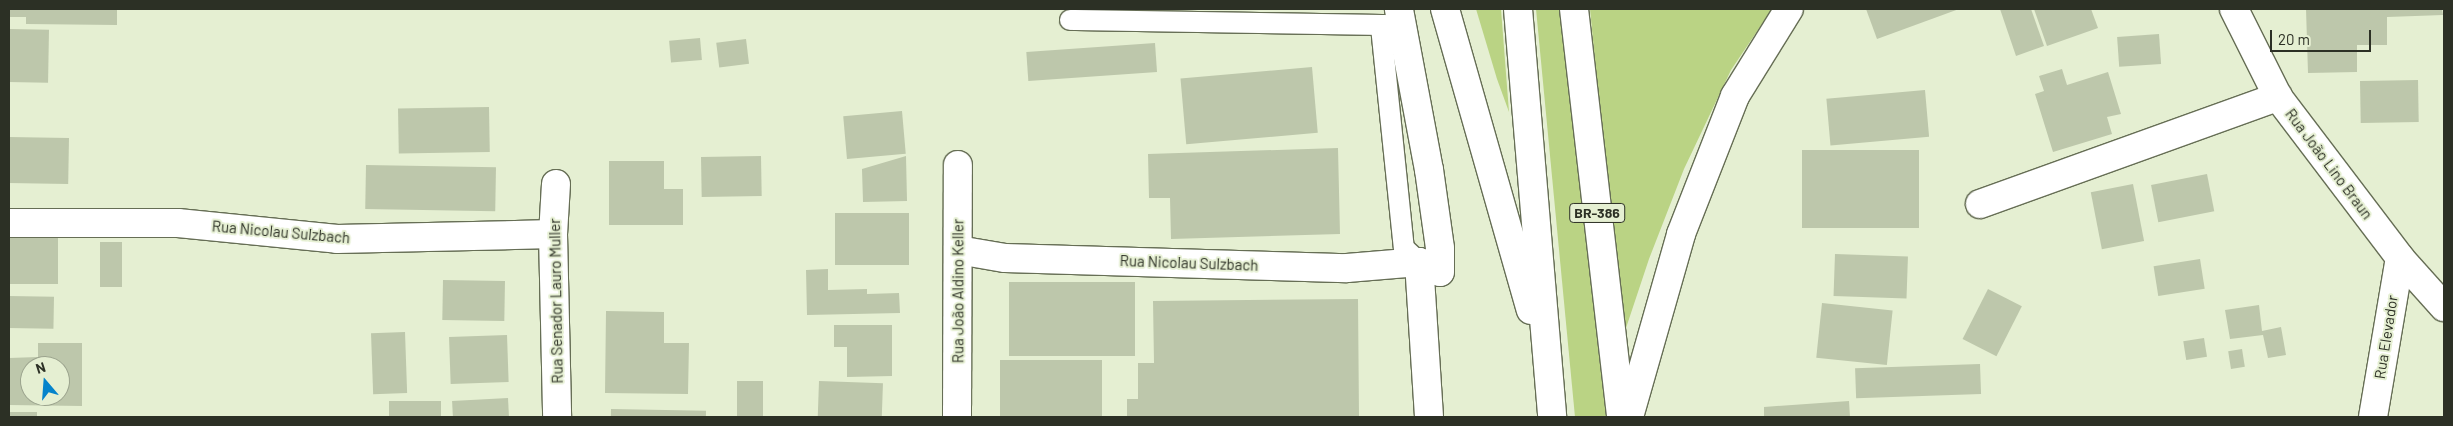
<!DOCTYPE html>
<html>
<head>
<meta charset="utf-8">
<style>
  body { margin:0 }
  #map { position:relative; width:2453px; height:426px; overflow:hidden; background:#e5efd2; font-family:Barlow,sans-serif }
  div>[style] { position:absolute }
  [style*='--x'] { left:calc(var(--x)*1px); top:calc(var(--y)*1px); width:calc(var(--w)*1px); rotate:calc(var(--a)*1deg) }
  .green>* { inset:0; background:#bad384 }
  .building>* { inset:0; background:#bdc7ab; transform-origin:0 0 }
  .roads { filter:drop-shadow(1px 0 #666e55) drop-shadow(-1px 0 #666e55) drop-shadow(0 1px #666e55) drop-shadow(0 -1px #666e55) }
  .lane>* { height:20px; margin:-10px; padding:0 10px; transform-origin:10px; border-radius:10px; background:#fff }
  .street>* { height:28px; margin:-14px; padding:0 14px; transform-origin:14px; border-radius:14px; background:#fff }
  .secondary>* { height:28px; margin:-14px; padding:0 14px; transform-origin:14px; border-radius:14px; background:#fff }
  .highway>* { height:28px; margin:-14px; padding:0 14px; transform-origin:14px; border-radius:14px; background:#fff }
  span { translate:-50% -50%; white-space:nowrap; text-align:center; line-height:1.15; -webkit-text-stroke:4px #e5efd2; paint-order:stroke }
  .shield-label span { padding:1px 4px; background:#e5efd2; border:1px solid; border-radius:4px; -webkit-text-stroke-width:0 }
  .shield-label { font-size:14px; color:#2c3025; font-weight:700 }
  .street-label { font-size:15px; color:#2c3025 }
  .frame { position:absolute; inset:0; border:10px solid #2c3025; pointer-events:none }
  .north { position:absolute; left:20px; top:356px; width:50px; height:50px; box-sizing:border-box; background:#e5efd2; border:1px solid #9ba38d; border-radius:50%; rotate:342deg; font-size:14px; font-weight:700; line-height:20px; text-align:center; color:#2c3025 }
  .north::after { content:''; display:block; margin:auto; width:18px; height:22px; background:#0483cb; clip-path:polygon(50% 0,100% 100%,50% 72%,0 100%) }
  .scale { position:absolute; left:2270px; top:30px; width:101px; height:22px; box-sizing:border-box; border:2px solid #2c3025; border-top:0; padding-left:6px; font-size:15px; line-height:18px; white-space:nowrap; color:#2c3025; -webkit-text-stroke:4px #e5efd2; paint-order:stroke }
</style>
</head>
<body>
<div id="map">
  <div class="green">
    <i style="clip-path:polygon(1476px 9px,1501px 9px,1509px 112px,1497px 79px)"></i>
    <i style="clip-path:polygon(1536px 9px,1560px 9px,1606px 417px,1575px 417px)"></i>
    <i style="clip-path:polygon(1590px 9px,1772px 9px,1731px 70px,1684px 169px,1649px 259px,1622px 340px)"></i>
  </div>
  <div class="building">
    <i style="clip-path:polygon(9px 9px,117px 9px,117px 25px,26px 24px,26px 17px,9px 17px)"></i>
    <i style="clip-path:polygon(1866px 9px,1959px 9px,1877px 39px)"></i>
    <i style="clip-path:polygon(2000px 9px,2031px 9px,2044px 46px,2016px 56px)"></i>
    <i style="clip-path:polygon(2034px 9px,2091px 9px,2098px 28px,2047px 46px)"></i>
    <i style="clip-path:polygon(2306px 9px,2442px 9px,2443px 15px,2387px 17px,2387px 45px,2357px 45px,2357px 72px,2308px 73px)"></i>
    <i style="left:9px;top:29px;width:40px;height:53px;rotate:1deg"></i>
    <i style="left:2159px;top:34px;width:30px;height:42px;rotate:86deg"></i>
    <i style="left:700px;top:38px;width:22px;height:31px;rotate:85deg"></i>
    <i style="left:746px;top:39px;width:25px;height:30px;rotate:83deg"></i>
    <i style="left:1155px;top:43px;width:29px;height:129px;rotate:86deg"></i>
    <i style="left:1312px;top:67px;width:66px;height:132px;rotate:85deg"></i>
    <i style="clip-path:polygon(2062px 69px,2067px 85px,2108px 72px,2121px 114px,2107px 117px,2112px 134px,2053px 152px,2035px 94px,2044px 91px,2039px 76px)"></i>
    <i style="left:2418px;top:80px;width:42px;height:58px;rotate:89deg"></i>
    <i style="left:1925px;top:90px;width:47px;height:99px;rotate:85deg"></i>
    <i style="left:489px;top:107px;width:45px;height:91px;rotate:89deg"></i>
    <i style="left:902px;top:111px;width:43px;height:59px;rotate:85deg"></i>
    <i style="left:9px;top:137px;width:60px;height:46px;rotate:1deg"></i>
    <i style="clip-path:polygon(1338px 148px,1340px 234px,1171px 239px,1170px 198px,1149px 198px,1148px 154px)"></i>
    <i style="left:1919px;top:150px;width:78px;height:117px;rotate:90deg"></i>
    <i style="left:761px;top:156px;width:40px;height:60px;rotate:89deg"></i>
    <i style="clip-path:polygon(906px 156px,907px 201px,863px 202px,862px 169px)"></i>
    <i style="clip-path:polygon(609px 161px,664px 161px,664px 189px,683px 189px,683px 225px,609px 225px)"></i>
    <i style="left:366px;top:165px;width:130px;height:44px;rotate:1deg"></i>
    <i style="left:2207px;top:174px;width:38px;height:57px;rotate:79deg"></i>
    <i style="left:2133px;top:184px;width:58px;height:43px;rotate:79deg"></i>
    <i style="left:909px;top:213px;width:52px;height:74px;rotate:90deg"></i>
    <i style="left:9px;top:230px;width:49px;height:54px"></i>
    <i style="left:100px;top:242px;width:22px;height:45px"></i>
    <i style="left:1835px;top:254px;width:73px;height:42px;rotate:2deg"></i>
    <i style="left:2200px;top:259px;width:30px;height:47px;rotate:81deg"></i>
    <i style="clip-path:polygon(828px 269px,828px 290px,867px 289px,867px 294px,899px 293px,900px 313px,807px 315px,806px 270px)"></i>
    <i style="left:443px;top:280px;width:62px;height:40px;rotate:1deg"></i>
    <i style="left:1135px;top:282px;width:74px;height:126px;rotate:90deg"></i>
    <i style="left:1988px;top:289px;width:38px;height:56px;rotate:27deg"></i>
    <i style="left:9px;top:296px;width:45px;height:32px;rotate:1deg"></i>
    <i style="clip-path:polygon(1358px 299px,1359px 417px,1127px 417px,1127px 399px,1138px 399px,1138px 363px,1154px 363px,1153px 301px)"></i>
    <i style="left:1822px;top:303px;width:71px;height:55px;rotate:6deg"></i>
    <i style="clip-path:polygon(2259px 305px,2262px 331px,2281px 327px,2286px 355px,2268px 358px,2263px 335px,2230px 339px,2225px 310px)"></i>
    <i style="clip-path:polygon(606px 311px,664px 312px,664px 343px,689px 343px,688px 394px,605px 393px)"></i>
    <i style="clip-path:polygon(834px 325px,892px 325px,892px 376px,847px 377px,847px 347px,834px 347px)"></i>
    <i style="left:405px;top:332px;width:61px;height:34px;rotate:88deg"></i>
    <i style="left:507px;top:335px;width:47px;height:58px;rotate:88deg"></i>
    <i style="left:2204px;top:338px;width:19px;height:21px;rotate:81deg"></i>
    <i style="clip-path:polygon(evenodd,38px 343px,82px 343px,82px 406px,9px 405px,9px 358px,38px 357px,38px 343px,30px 366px,60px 366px,60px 396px,30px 396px,30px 366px)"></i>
    <i style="left:2242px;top:349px;width:18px;height:14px;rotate:81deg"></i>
    <i style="left:1102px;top:360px;width:57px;height:102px;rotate:90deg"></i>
    <i style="left:1980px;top:364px;width:30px;height:125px;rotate:88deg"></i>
    <i style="left:737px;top:381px;width:26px;height:36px"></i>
    <i style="left:819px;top:381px;width:64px;height:36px;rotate:2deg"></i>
    <i style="left:508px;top:398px;width:19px;height:56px;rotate:87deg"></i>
    <i style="left:441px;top:401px;width:16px;height:52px;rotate:90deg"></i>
    <i style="clip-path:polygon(1849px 401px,1850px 417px,1764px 417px,1764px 407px)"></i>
    <i style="left:611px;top:409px;width:95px;height:8px;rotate:1deg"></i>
    <i style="left:9px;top:412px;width:28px;height:5px"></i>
  </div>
  <div class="roads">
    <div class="lane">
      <i style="--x:1070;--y:20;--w:333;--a:0.9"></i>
      <i style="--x:1381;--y:27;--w:222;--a:84.1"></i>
      <i style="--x:1404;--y:248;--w:21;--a:43"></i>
    </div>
    <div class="street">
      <i style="--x:556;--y:184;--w:50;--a:93.4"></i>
      <i style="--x:553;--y:234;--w:183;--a:88.7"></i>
      <i style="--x:1980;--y:204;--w:317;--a:-19.8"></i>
      <i style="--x:9;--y:223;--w:169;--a:0"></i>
      <i style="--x:178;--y:223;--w:160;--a:5.7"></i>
      <i style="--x:337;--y:239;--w:216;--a:-1.3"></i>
      <i style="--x:958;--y:250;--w:48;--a:9.7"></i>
      <i style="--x:1005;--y:258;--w:342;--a:1.7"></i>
      <i style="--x:1347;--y:268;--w:72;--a:-4.8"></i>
      <i style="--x:1419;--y:262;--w:23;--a:25"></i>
      <i style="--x:1440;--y:272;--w:24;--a:-90"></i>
      <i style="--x:1440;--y:248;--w:79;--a:-98"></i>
      <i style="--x:1429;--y:170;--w:164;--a:-100.6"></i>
      <i style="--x:1419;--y:262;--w:155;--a:86.3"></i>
      <i style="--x:957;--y:417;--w:252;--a:-89.8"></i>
      <i style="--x:2373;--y:417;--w:161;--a:-80.4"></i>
    </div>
    <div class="secondary">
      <i style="--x:2234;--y:9;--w:98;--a:63.4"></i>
      <i style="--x:2278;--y:97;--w:202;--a:52.8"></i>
      <i style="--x:2400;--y:258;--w:66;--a:48.1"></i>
    </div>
    <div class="highway">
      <i style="--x:1445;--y:9;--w:313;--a:74.1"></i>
      <i style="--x:1518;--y:9;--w:409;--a:85.2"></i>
      <i style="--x:1574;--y:9;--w:411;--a:83.4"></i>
      <i style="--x:1629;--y:417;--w:190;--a:-74.1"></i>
      <i style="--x:1681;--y:234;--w:148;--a:-68.6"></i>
      <i style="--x:1735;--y:96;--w:102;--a:-58.2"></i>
    </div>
  </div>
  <div class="shield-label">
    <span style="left:1597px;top:213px">BR-386</span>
  </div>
  <div class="street-label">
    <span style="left:2329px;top:164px;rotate:53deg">Rua João Lino Braun</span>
    <span style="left:281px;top:232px;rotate:5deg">Rua Nicolau Sulzbach</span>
    <span style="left:1189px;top:263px;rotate:2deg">Rua Nicolau Sulzbach</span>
    <span style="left:958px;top:291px;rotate:-90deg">Rua João Aldino Keller</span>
    <span style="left:556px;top:301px;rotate:-91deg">Rua Senador Lauro Muller</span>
    <span style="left:2386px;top:337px;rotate:-81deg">Rua Elevador</span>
  </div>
  <div class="frame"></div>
  <div class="north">N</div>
  <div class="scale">20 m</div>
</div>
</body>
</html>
